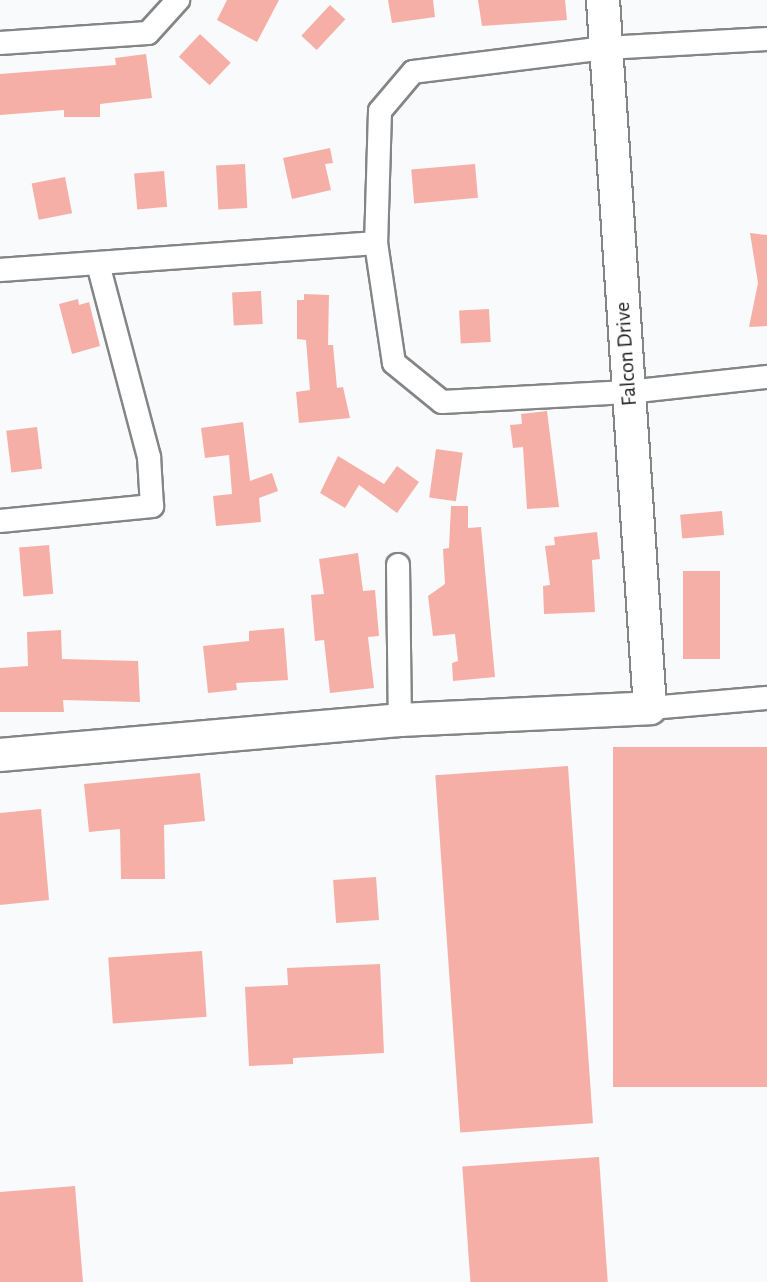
<!DOCTYPE html>
<html>
<head>
<meta charset="utf-8">
<style>
  body { margin:0 }
  #map { position:relative; width:767px; height:1282px; overflow:hidden; background:#f8fafb; font-family:"Alegreya Sans",sans-serif }
  div>[style] { position:absolute }
  [style*='--x'] { left:calc(var(--x)*1px); top:calc(var(--y)*1px); width:calc(var(--w)*1px); rotate:calc(var(--a)*1deg) }
  .building>* { inset:0; background:#f6afa6; transform-origin:0 0 }
  .roads { filter:drop-shadow(2px 0 #848586) drop-shadow(-2px 0 #848586) drop-shadow(0 2px #848586) drop-shadow(0 -2px #848586) }
  .street>* { height:22px; margin:-11px; padding:0 11px; transform-origin:11px; border-radius:11px; background:#fff }
  .secondary>* { height:32px; margin:-16px; padding:0 16px; transform-origin:16px; border-radius:16px; background:#fff }
  span { translate:-50% -50%; white-space:nowrap; text-align:center; line-height:1.15; -webkit-text-stroke:6px #fff; paint-order:stroke }
  .street-label { font-size:22px; color:#202021 }
</style>
</head>
<body>
<div id="map">
  <div class="building">
    <i style="clip-path:polygon(227px 0,279px 0,257px 42px,217px 20px)"></i>
    <i style="clip-path:polygon(388px 0,433px 0,435px 17px,392px 23px)"></i>
    <i style="clip-path:polygon(478px 0,565px 0,567px 20px,482px 26px)"></i>
    <i style="left:330px;top:5px;width:21px;height:42px;rotate:43deg"></i>
    <i style="left:200px;top:34px;width:42px;height:31px;rotate:43deg"></i>
    <i style="clip-path:polygon(146px 54px,152px 98px,100px 104px,100px 117px,64px 117px,64px 110px,0 115px,0 74px,116px 65px,115px 58px)"></i>
    <i style="clip-path:polygon(330px 148px,333px 163px,325px 164px,331px 190px,292px 199px,283px 158px)"></i>
    <i style="left:245px;top:164px;width:44px;height:29px;rotate:87deg"></i>
    <i style="left:475px;top:164px;width:34px;height:64px;rotate:85deg"></i>
    <i style="left:164px;top:171px;width:36px;height:30px;rotate:85deg"></i>
    <i style="left:65px;top:177px;width:37px;height:34px;rotate:79deg"></i>
    <i style="clip-path:polygon(750px 233px,767px 235px,767px 326px,749px 327px,758px 283px)"></i>
    <i style="left:261px;top:291px;width:33px;height:29px;rotate:87deg"></i>
    <i style="clip-path:polygon(304px 294px,329px 295px,328px 345px,333px 345px,337px 388px,343px 387px,350px 418px,299px 423px,296px 392px,310px 390px,306px 340px,297px 339px,297px 300px,304px 300px)"></i>
    <i style="clip-path:polygon(78px 299px,79px 305px,89px 302px,100px 346px,72px 354px,59px 304px)"></i>
    <i style="left:489px;top:309px;width:33px;height:30px;rotate:87deg"></i>
    <i style="clip-path:polygon(547px 411px,559px 507px,527px 509px,523px 447px,513px 448px,510px 425px,522px 424px,521px 414px)"></i>
    <i style="clip-path:polygon(243px 422px,250px 481px,272px 473px,278px 491px,259px 498px,261px 522px,216px 526px,213px 496px,232px 494px,229px 455px,205px 458px,201px 428px)"></i>
    <i style="left:37px;top:427px;width:42px;height:31px;rotate:83deg"></i>
    <i style="left:436px;top:449px;width:27px;height:49px;rotate:8deg"></i>
    <i style="clip-path:polygon(338px 456px,384px 484px,397px 466px,419px 482px,397px 513px,359px 485px,345px 508px,320px 493px)"></i>
    <i style="clip-path:polygon(451px 506px,468px 506px,468px 528px,481px 527px,495px 677px,453px 681px,452px 663px,458px 661px,455px 634px,433px 636px,428px 596px,445px 584px,443px 549px,449px 548px)"></i>
    <i style="left:722px;top:511px;width:24px;height:42px;rotate:85deg"></i>
    <i style="clip-path:polygon(597px 532px,600px 559px,592px 560px,595px 612px,544px 614px,543px 586px,550px 585px,545px 546px,555px 545px,554px 537px)"></i>
    <i style="left:49px;top:545px;width:49px;height:30px;rotate:85deg"></i>
    <i style="clip-path:polygon(358px 553px,363px 591px,375px 590px,379px 636px,368px 637px,374px 688px,330px 693px,324px 640px,315px 641px,311px 595px,324px 594px,319px 559px)"></i>
    <i style="left:683px;top:571px;width:37px;height:88px"></i>
    <i style="clip-path:polygon(284px 628px,288px 680px,236px 683px,237px 690px,208px 693px,203px 646px,249px 641px,249px 631px)"></i>
    <i style="clip-path:polygon(61px 630px,62px 659px,138px 661px,140px 702px,63px 700px,64px 712px,0 712px,0 668px,28px 666px,27px 632px)"></i>
    <i style="left:767px;top:747px;width:340px;height:154px;rotate:90deg"></i>
    <i style="left:568px;top:766px;width:358px;height:133px;rotate:86deg"></i>
    <i style="clip-path:polygon(200px 773px,205px 821px,164px 825px,165px 879px,121px 879px,120px 829px,89px 832px,84px 784px)"></i>
    <i style="clip-path:polygon(41px 809px,49px 900px,0 905px,0 813px)"></i>
    <i style="left:376px;top:877px;width:43px;height:43px;rotate:86deg"></i>
    <i style="left:202px;top:951px;width:66px;height:94px;rotate:86deg"></i>
    <i style="clip-path:polygon(380px 964px,384px 1053px,293px 1058px,293px 1064px,249px 1066px,245px 987px,288px 985px,287px 968px)"></i>
    <i style="left:599px;top:1157px;width:125px;height:137px;rotate:86deg"></i>
    <i style="clip-path:polygon(75px 1186px,83px 1282px,0 1282px,0 1192px)"></i>
  </div>
  <div class="roads">
    <div class="street">
      <i style="--x:767;--y:39;--w:162;--a:176.8"></i>
      <i style="--x:605;--y:48;--w:193;--a:172.9"></i>
      <i style="--x:413;--y:72;--w:51;--a:130.2"></i>
      <i style="--x:380;--y:111;--w:132;--a:91.7"></i>
      <i style="--x:376;--y:243;--w:121;--a:81.5"></i>
      <i style="--x:394;--y:363;--w:62;--a:39.1"></i>
      <i style="--x:442;--y:402;--w:186;--a:-3.1"></i>
      <i style="--x:628;--y:392;--w:140;--a:-6.2"></i>
      <i style="--x:0;--y:43;--w:148;--a:-3.9"></i>
      <i style="--x:148;--y:33;--w:45;--a:-47.7"></i>
      <i style="--x:0;--y:270;--w:377;--a:-4.1"></i>
      <i style="--x:0;--y:521;--w:153;--a:-5.6"></i>
      <i style="--x:152;--y:506;--w:49;--a:-93.5"></i>
      <i style="--x:149;--y:457;--w:200;--a:-104.8"></i>
      <i style="--x:398;--y:565;--w:155;--a:89.3"></i>
      <i style="--x:650;--y:708;--w:117;--a:-4.9"></i>
    </div>
    <div class="secondary">
      <i style="--x:0;--y:755;--w:402;--a:-5"></i>
      <i style="--x:400;--y:720;--w:250;--a:-2.7"></i>
      <i style="--x:650;--y:708;--w:710;--a:-93.8"></i>
    </div>
  </div>
  <div class="street-label">
    <span style="left:626px;top:354px;rotate:-94deg">Falcon Drive</span>
  </div>
</div>
</body>
</html>
